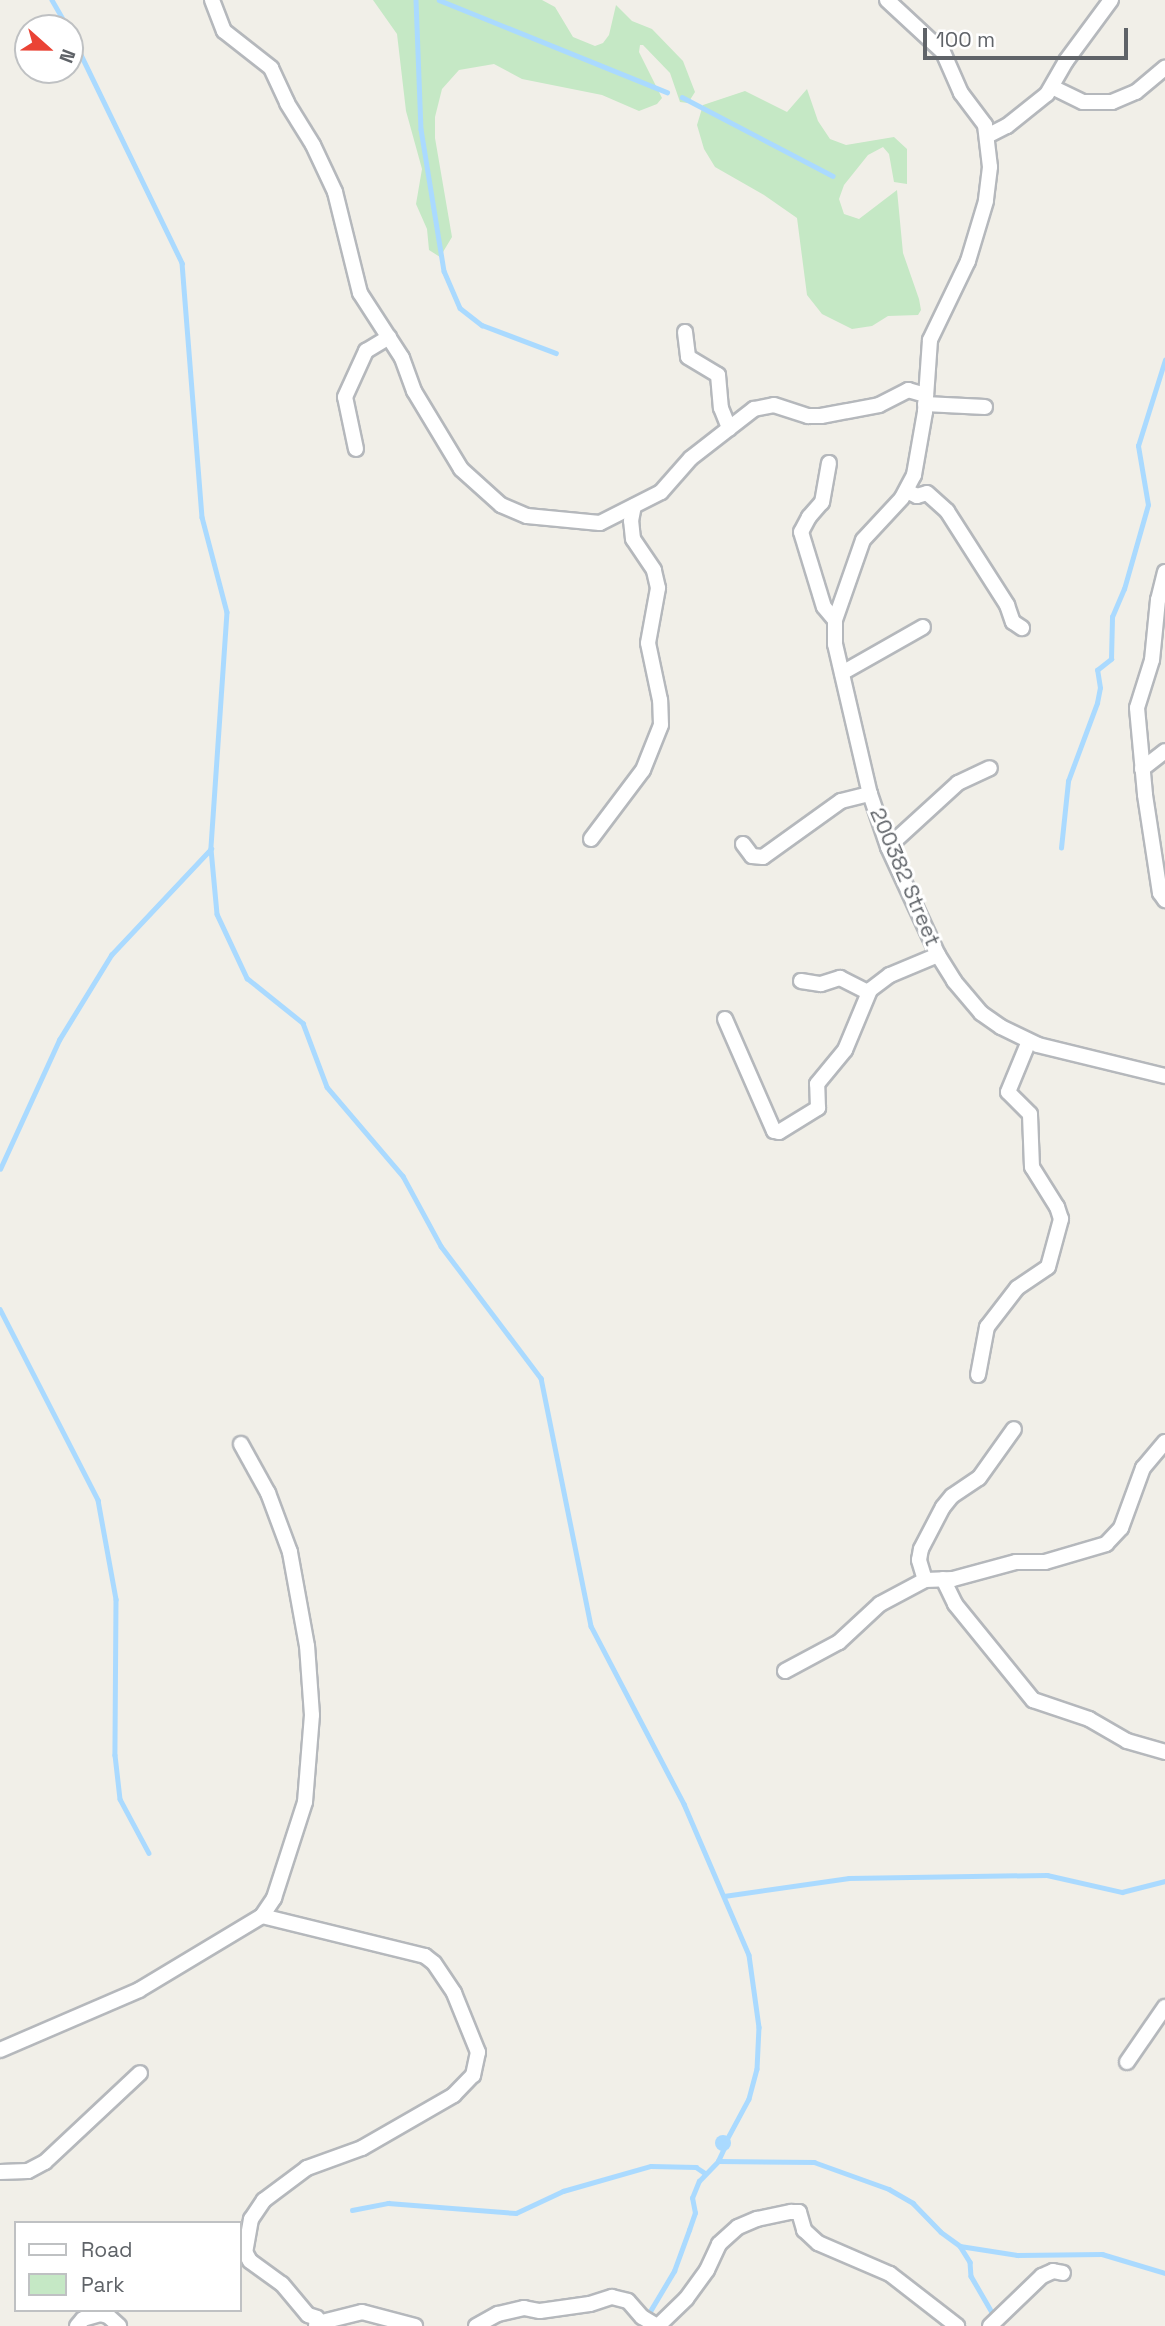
<!DOCTYPE html>
<html>
<head>
<meta charset="utf-8">
<style>
  body { margin:0 }
  #map { position:relative; width:1165px; height:2326px; overflow:hidden; background:#f1efe8; font-family:"Space Grotesk",sans-serif }
  div>[style] { position:absolute }
  [style*='--x'] { left:calc(var(--x)*1px); top:calc(var(--y)*1px); width:calc(var(--w)*1px); rotate:calc(var(--a)*1deg) }
  .green>* { inset:0; background:#c5e8c5 }
  .water>* { inset:0; background:#aadaff }
  .round { border-radius:50% }
  .stream>* { height:4.5px; margin:-2.25px; padding:0 2.25px; transform-origin:2.25px; border-radius:2.25px; background:#aadaff }
  .roads { filter:drop-shadow(2px 0 #b5b8bc) drop-shadow(-2px 0 #b5b8bc) drop-shadow(0 2px #b5b8bc) drop-shadow(0 -2px #b5b8bc) }
  .minor>* { height:14px; margin:-7px; padding:0 7px; transform-origin:7px; border-radius:7px; background:#fff }
  span { translate:-50% -50%; white-space:nowrap; text-align:center; line-height:1.15; -webkit-text-stroke:6px #fff; paint-order:stroke }
  .street-label { font-size:21px; color:#5f6368 }
  .legend { position:absolute; left:14px; top:2221px; width:228px; height:91px; box-sizing:border-box; background:#fff; border:2px solid #bfc1c3; margin:0; padding:9px 12px; list-style:none; font-size:21px; color:#5f6368 }
  .legend li { display:flex; align-items:center; gap:14px; height:35px }
  .legend b { width:35px; border:2px solid #bfc1c3 }
  .north { position:absolute; left:14px; top:14px; width:70px; height:70px; box-sizing:border-box; background:#fff; border:2px solid #bfc1c3; border-radius:50%; rotate:111deg; font-size:19px; font-weight:700; line-height:28px; text-align:center; color:#5f6368 }
  .north::after { content:''; display:block; margin:auto; width:24px; height:32px; background:#ea4335; clip-path:polygon(50% 0,100% 100%,50% 72%,0 100%) }
  .scale { position:absolute; left:923px; top:28px; width:205px; height:32px; box-sizing:border-box; border:4px solid #5f6368; border-top:0; padding-left:9px; font-size:21px; line-height:24px; white-space:nowrap; color:#5f6368; -webkit-text-stroke:5px #fff; paint-order:stroke }
</style>
</head>
<body>
<div id="map">
  <div class="green">
    <i style="clip-path:polygon(373px 0,542px 0,555px 7px,573px 37px,595px 46px,603px 43px,609px 35px,616px 5px,632px 21px,652px 29px,683px 61px,695px 92px,688px 103px,680px 102px,670px 73px,643px 45px,640px 45px,639px 52px,662px 98px,657px 104px,639px 111px,602px 95px,522px 79px,494px 64px,459px 70px,442px 89px,435px 117px,435px 138px,452px 237px,440px 257px,429px 250px,427px 229px,416px 204px,422px 169px,406px 111px,397px 34px)"></i>
    <i style="clip-path:polygon(807px 89px,818px 121px,830px 139px,846px 145px,894px 137px,907px 149px,907px 184px,894px 182px,889px 154px,883px 147px,868px 155px,844px 185px,839px 199px,844px 214px,859px 219px,897px 190px,903px 253px,919px 299px,921px 310px,918px 315px,888px 316px,872px 326px,852px 329px,822px 314px,807px 295px,797px 218px,764px 195px,715px 167px,704px 149px,697px 125px,703px 105px,745px 91px,787px 112px)"></i>
  </div>
  <div class="water">
    <i class="round" style="left:715px;top:2135px;width:16px;height:16px"></i>
  </div>
  <div class="stream">
    <i style="--x:52;--y:0;--w:32;--a:60"></i>
    <i style="--x:416;--y:0;--w:129;--a:87.8"></i>
    <i style="--x:421;--y:129;--w:144;--a:80.8"></i>
    <i style="--x:444;--y:271;--w:40;--a:66.6"></i>
    <i style="--x:460;--y:308;--w:28;--a:38"></i>
    <i style="--x:482;--y:325;--w:79;--a:20.7"></i>
    <i style="--x:439;--y:0;--w:246;--a:22"></i>
    <i style="--x:70;--y:32;--w:257;--a:64.1"></i>
    <i style="--x:182;--y:263;--w:255;--a:85.5"></i>
    <i style="--x:202;--y:517;--w:98;--a:75.3"></i>
    <i style="--x:227;--y:612;--w:238;--a:93.9"></i>
    <i style="--x:211;--y:849;--w:65;--a:84.7"></i>
    <i style="--x:217;--y:914;--w:71;--a:64.9"></i>
    <i style="--x:247;--y:978;--w:72;--a:38.8"></i>
    <i style="--x:303;--y:1023;--w:68;--a:69.4"></i>
    <i style="--x:327;--y:1087;--w:117;--a:49.5"></i>
    <i style="--x:403;--y:1176;--w:80;--a:61.5"></i>
    <i style="--x:441;--y:1246;--w:166;--a:52.9"></i>
    <i style="--x:541;--y:1378;--w:253;--a:78.6"></i>
    <i style="--x:591;--y:1626;--w:201;--a:62.4"></i>
    <i style="--x:684;--y:1804;--w:164;--a:66.7"></i>
    <i style="--x:749;--y:1955;--w:73;--a:82.1"></i>
    <i style="--x:759;--y:2027;--w:42;--a:92.7"></i>
    <i style="--x:757;--y:2069;--w:31;--a:105"></i>
    <i style="--x:749;--y:2099;--w:44;--a:118.3"></i>
    <i style="--x:682;--y:97;--w:170;--a:27.6"></i>
    <i style="--x:1061;--y:848;--w:67;--a:-84"></i>
    <i style="--x:1068;--y:781;--w:83;--a:-69.6"></i>
    <i style="--x:1097;--y:703;--w:15;--a:-79"></i>
    <i style="--x:1100;--y:688;--w:18;--a:-99"></i>
    <i style="--x:1097;--y:670;--w:18;--a:-38"></i>
    <i style="--x:1111;--y:659;--w:42;--a:-88.6"></i>
    <i style="--x:1112;--y:617;--w:30;--a:-67"></i>
    <i style="--x:1124;--y:589;--w:87;--a:-74.1"></i>
    <i style="--x:1148;--y:505;--w:60;--a:-99.6"></i>
    <i style="--x:1138;--y:446;--w:90;--a:-72.6"></i>
    <i style="--x:0;--y:1169;--w:142;--a:-65.4"></i>
    <i style="--x:59;--y:1040;--w:100;--a:-58.5"></i>
    <i style="--x:111;--y:955;--w:146;--a:-46.7"></i>
    <i style="--x:0;--y:1309;--w:215;--a:62.8"></i>
    <i style="--x:98;--y:1500;--w:101;--a:79.7"></i>
    <i style="--x:116;--y:1599;--w:156;--a:90.4"></i>
    <i style="--x:115;--y:1755;--w:44;--a:83.5"></i>
    <i style="--x:120;--y:1799;--w:61;--a:61.8"></i>
    <i style="--x:724;--y:1896;--w:126;--a:-8.2"></i>
    <i style="--x:849;--y:1878;--w:198;--a:-0.9"></i>
    <i style="--x:1047;--y:1875;--w:77;--a:12.8"></i>
    <i style="--x:1122;--y:1892;--w:44;--a:-14.3"></i>
    <i style="--x:718;--y:2161;--w:96;--a:0.6"></i>
    <i style="--x:814;--y:2162;--w:80;--a:19.8"></i>
    <i style="--x:889;--y:2189;--w:28;--a:30"></i>
    <i style="--x:913;--y:2203;--w:40;--a:46"></i>
    <i style="--x:941;--y:2232;--w:24;--a:36"></i>
    <i style="--x:960;--y:2246;--w:19;--a:58"></i>
    <i style="--x:970;--y:2262;--w:14;--a:86"></i>
    <i style="--x:971;--y:2276;--w:58;--a:59.9"></i>
    <i style="--x:352;--y:2210;--w:37;--a:-11"></i>
    <i style="--x:388;--y:2203;--w:128;--a:4.5"></i>
    <i style="--x:516;--y:2213;--w:52;--a:-25.1"></i>
    <i style="--x:563;--y:2191;--w:91;--a:-15.9"></i>
    <i style="--x:651;--y:2166;--w:45;--a:1.3"></i>
    <i style="--x:696;--y:2167;--w:11;--a:34"></i>
    <i style="--x:960;--y:2246;--w:58;--a:9"></i>
    <i style="--x:1017;--y:2255;--w:85;--a:-0.7"></i>
    <i style="--x:1102;--y:2254;--w:66;--a:16.8"></i>
    <i style="--x:649;--y:2313;--w:49;--a:-59.2"></i>
    <i style="--x:674;--y:2271;--w:44;--a:-69.9"></i>
    <i style="--x:689;--y:2230;--w:18;--a:-71"></i>
    <i style="--x:695;--y:2213;--w:15;--a:-101"></i>
    <i style="--x:692;--y:2198;--w:18;--a:-68"></i>
    <i style="--x:699;--y:2181;--w:28;--a:-46"></i>
    <i style="--x:718;--y:2161;--w:17;--a:-65"></i>
  </div>
  <div class="roads">
    <div class="minor">
      <i style="--x:212;--y:0;--w:33;--a:69"></i>
      <i style="--x:224;--y:31;--w:60;--a:38.2"></i>
      <i style="--x:271;--y:68;--w:38;--a:65"></i>
      <i style="--x:287;--y:103;--w:49;--a:58.2"></i>
      <i style="--x:313;--y:145;--w:52;--a:64.9"></i>
      <i style="--x:335;--y:192;--w:104;--a:76.1"></i>
      <i style="--x:360;--y:293;--w:77;--a:57.1"></i>
      <i style="--x:402;--y:358;--w:35;--a:70"></i>
      <i style="--x:414;--y:391;--w:91;--a:58.9"></i>
      <i style="--x:461;--y:469;--w:54;--a:42"></i>
      <i style="--x:501;--y:505;--w:28;--a:23"></i>
      <i style="--x:527;--y:516;--w:73;--a:5.5"></i>
      <i style="--x:600;--y:523;--w:68;--a:-26.9"></i>
      <i style="--x:661;--y:492;--w:45;--a:-48.6"></i>
      <i style="--x:691;--y:458;--w:80;--a:-37.9"></i>
      <i style="--x:754;--y:409;--w:20;--a:-11"></i>
      <i style="--x:774;--y:405;--w:36;--a:18"></i>
      <i style="--x:808;--y:416;--w:13;--a:0"></i>
      <i style="--x:821;--y:416;--w:59;--a:-10.7"></i>
      <i style="--x:879;--y:405;--w:33;--a:-27"></i>
      <i style="--x:908;--y:390;--w:19;--a:16"></i>
      <i style="--x:887;--y:0;--w:76;--a:42.9"></i>
      <i style="--x:943;--y:52;--w:45;--a:66.3"></i>
      <i style="--x:961;--y:93;--w:40;--a:53"></i>
      <i style="--x:985;--y:125;--w:42;--a:83.2"></i>
      <i style="--x:990;--y:167;--w:34;--a:97"></i>
      <i style="--x:986;--y:201;--w:63;--a:106.7"></i>
      <i style="--x:968;--y:261;--w:88;--a:115.7"></i>
      <i style="--x:930;--y:340;--w:72;--a:94"></i>
      <i style="--x:925;--y:412;--w:64;--a:99.9"></i>
      <i style="--x:914;--y:475;--w:26;--a:118"></i>
      <i style="--x:902;--y:498;--w:57;--a:132.9"></i>
      <i style="--x:863;--y:540;--w:85;--a:109.3"></i>
      <i style="--x:835;--y:620;--w:24;--a:90"></i>
      <i style="--x:835;--y:644;--w:154;--a:76.9"></i>
      <i style="--x:870;--y:794;--w:56;--a:71.2"></i>
      <i style="--x:888;--y:847;--w:119;--a:65.2"></i>
      <i style="--x:938;--y:955;--w:31;--a:58"></i>
      <i style="--x:954;--y:981;--w:42;--a:49.8"></i>
      <i style="--x:981;--y:1013;--w:24;--a:35"></i>
      <i style="--x:1001;--y:1027;--w:41;--a:25.9"></i>
      <i style="--x:1038;--y:1045;--w:131;--a:13.7"></i>
      <i style="--x:1052;--y:87;--w:34;--a:26"></i>
      <i style="--x:1083;--y:102;--w:29;--a:0"></i>
      <i style="--x:1112;--y:102;--w:26;--a:-23"></i>
      <i style="--x:1136;--y:92;--w:38;--a:-40"></i>
      <i style="--x:987;--y:136;--w:22;--a:-27"></i>
      <i style="--x:1007;--y:126;--w:51;--a:-38.7"></i>
      <i style="--x:1047;--y:94;--w:38;--a:-60"></i>
      <i style="--x:1066;--y:61;--w:76;--a:-53.6"></i>
      <i style="--x:685;--y:332;--w:25;--a:83"></i>
      <i style="--x:688;--y:357;--w:35;--a:31"></i>
      <i style="--x:718;--y:375;--w:33;--a:85"></i>
      <i style="--x:721;--y:408;--w:22;--a:68"></i>
      <i style="--x:925;--y:404;--w:60;--a:2.9"></i>
      <i style="--x:356;--y:449;--w:53;--a:-101.9"></i>
      <i style="--x:345;--y:397;--w:51;--a:-65.5"></i>
      <i style="--x:366;--y:351;--w:27;--a:-31"></i>
      <i style="--x:829;--y:463;--w:40;--a:100"></i>
      <i style="--x:822;--y:502;--w:20;--a:131"></i>
      <i style="--x:809;--y:517;--w:17;--a:118"></i>
      <i style="--x:801;--y:532;--w:78;--a:73"></i>
      <i style="--x:824;--y:607;--w:17;--a:50"></i>
      <i style="--x:907;--y:491;--w:11;--a:27"></i>
      <i style="--x:917;--y:496;--w:10;--a:-17"></i>
      <i style="--x:927;--y:493;--w:27;--a:42"></i>
      <i style="--x:947;--y:511;--w:112;--a:57.4"></i>
      <i style="--x:1007;--y:605;--w:18;--a:71"></i>
      <i style="--x:1013;--y:622;--w:11;--a:34"></i>
      <i style="--x:1165;--y:572;--w:29;--a:104"></i>
      <i style="--x:1158;--y:600;--w:60;--a:95.7"></i>
      <i style="--x:1152;--y:660;--w:50;--a:107.4"></i>
      <i style="--x:1137;--y:708;--w:87;--a:84.7"></i>
      <i style="--x:1145;--y:795;--w:99;--a:81.3"></i>
      <i style="--x:1160;--y:893;--w:9;--a:54"></i>
      <i style="--x:842;--y:673;--w:93;--a:-29.6"></i>
      <i style="--x:1142;--y:769;--w:29;--a:-38"></i>
      <i style="--x:591;--y:839;--w:86;--a:-53"></i>
      <i style="--x:643;--y:770;--w:48;--a:-68.2"></i>
      <i style="--x:661;--y:725;--w:25;--a:-92"></i>
      <i style="--x:660;--y:700;--w:58;--a:-101.9"></i>
      <i style="--x:648;--y:643;--w:56;--a:-79.7"></i>
      <i style="--x:658;--y:588;--w:18;--a:-103"></i>
      <i style="--x:654;--y:570;--w:37;--a:-124"></i>
      <i style="--x:633;--y:539;--w:18;--a:-96"></i>
      <i style="--x:631;--y:521;--w:15;--a:-79"></i>
      <i style="--x:743;--y:844;--w:15;--a:53"></i>
      <i style="--x:752;--y:856;--w:11;--a:5"></i>
      <i style="--x:763;--y:857;--w:96;--a:-35.7"></i>
      <i style="--x:841;--y:801;--w:30;--a:-14"></i>
      <i style="--x:888;--y:847;--w:95;--a:-42.4"></i>
      <i style="--x:958;--y:783;--w:35;--a:-25"></i>
      <i style="--x:801;--y:981;--w:20;--a:9"></i>
      <i style="--x:821;--y:984;--w:20;--a:-18"></i>
      <i style="--x:840;--y:978;--w:31;--a:27"></i>
      <i style="--x:725;--y:1019;--w:122;--a:66.4"></i>
      <i style="--x:774;--y:1131;--w:5;--a:11"></i>
      <i style="--x:779;--y:1132;--w:46;--a:-31.6"></i>
      <i style="--x:818;--y:1108;--w:24;--a:-92"></i>
      <i style="--x:817;--y:1084;--w:44;--a:-50.5"></i>
      <i style="--x:845;--y:1050;--w:65;--a:-67.4"></i>
      <i style="--x:870;--y:990;--w:25;--a:-37"></i>
      <i style="--x:890;--y:975;--w:52;--a:-22.6"></i>
      <i style="--x:978;--y:1375;--w:49;--a:-79.4"></i>
      <i style="--x:987;--y:1327;--w:49;--a:-52.4"></i>
      <i style="--x:1017;--y:1288;--w:37;--a:-34"></i>
      <i style="--x:1048;--y:1267;--w:50;--a:-74.8"></i>
      <i style="--x:1061;--y:1219;--w:13;--a:-108"></i>
      <i style="--x:1057;--y:1207;--w:47;--a:-122"></i>
      <i style="--x:1032;--y:1167;--w:53;--a:-92.2"></i>
      <i style="--x:1030;--y:1114;--w:31;--a:-135"></i>
      <i style="--x:1008;--y:1092;--w:55;--a:-67.6"></i>
      <i style="--x:943;--y:1579;--w:28;--a:64"></i>
      <i style="--x:955;--y:1604;--w:124;--a:50.9"></i>
      <i style="--x:1033;--y:1700;--w:59;--a:18.7"></i>
      <i style="--x:1089;--y:1719;--w:44;--a:30.1"></i>
      <i style="--x:1127;--y:1741;--w:40;--a:16"></i>
      <i style="--x:925;--y:1580;--w:21;--a:-107"></i>
      <i style="--x:919;--y:1560;--w:11;--a:-80"></i>
      <i style="--x:921;--y:1549;--w:47;--a:-62.4"></i>
      <i style="--x:943;--y:1507;--w:14;--a:-51"></i>
      <i style="--x:952;--y:1496;--w:32;--a:-34"></i>
      <i style="--x:979;--y:1478;--w:60;--a:-54.5"></i>
      <i style="--x:785;--y:1671;--w:61;--a:-28.2"></i>
      <i style="--x:839;--y:1642;--w:56;--a:-42.8"></i>
      <i style="--x:880;--y:1604;--w:51;--a:-28.1"></i>
      <i style="--x:925;--y:1580;--w:28;--a:-2"></i>
      <i style="--x:953;--y:1579;--w:65;--a:-15.1"></i>
      <i style="--x:1016;--y:1562;--w:29;--a:0"></i>
      <i style="--x:1045;--y:1562;--w:64;--a:-16.4"></i>
      <i style="--x:1106;--y:1544;--w:22;--a:-47"></i>
      <i style="--x:1121;--y:1528;--w:64;--a:-69.9"></i>
      <i style="--x:1143;--y:1468;--w:34;--a:-50"></i>
      <i style="--x:262;--y:1916;--w:168;--a:13.8"></i>
      <i style="--x:425;--y:1956;--w:11;--a:38"></i>
      <i style="--x:434;--y:1963;--w:36;--a:56"></i>
      <i style="--x:454;--y:1993;--w:64;--a:67.9"></i>
      <i style="--x:478;--y:2052;--w:24;--a:102"></i>
      <i style="--x:473;--y:2075;--w:28;--a:134"></i>
      <i style="--x:454;--y:2095;--w:106;--a:150.1"></i>
      <i style="--x:362;--y:2148;--w:59;--a:160"></i>
      <i style="--x:307;--y:2168;--w:54;--a:143.3"></i>
      <i style="--x:264;--y:2200;--w:23;--a:124"></i>
      <i style="--x:251;--y:2219;--w:34;--a:100"></i>
      <i style="--x:245;--y:2252;--w:10;--a:61"></i>
      <i style="--x:250;--y:2261;--w:39;--a:36"></i>
      <i style="--x:282;--y:2284;--w:40;--a:50"></i>
      <i style="--x:308;--y:2315;--w:9;--a:18"></i>
      <i style="--x:317;--y:2318;--w:8;--a:97"></i>
      <i style="--x:0;--y:2050;--w:151;--a:-23.3"></i>
      <i style="--x:139;--y:1990;--w:144;--a:-31"></i>
      <i style="--x:262;--y:1916;--w:22;--a:-56"></i>
      <i style="--x:274;--y:1898;--w:101;--a:-72.1"></i>
      <i style="--x:305;--y:1802;--w:87;--a:-85.4"></i>
      <i style="--x:312;--y:1715;--w:69;--a:-94.1"></i>
      <i style="--x:307;--y:1646;--w:96;--a:-100.3"></i>
      <i style="--x:290;--y:1552;--w:63;--a:-110.4"></i>
      <i style="--x:268;--y:1493;--w:56;--a:-118.9"></i>
      <i style="--x:1127;--y:2062;--w:67;--a:-55.4"></i>
      <i style="--x:0;--y:2172;--w:28;--a:-2"></i>
      <i style="--x:28;--y:2171;--w:19;--a:-28"></i>
      <i style="--x:45;--y:2162;--w:130;--a:-43.1"></i>
      <i style="--x:318;--y:2323;--w:45;--a:-14"></i>
      <i style="--x:362;--y:2312;--w:55;--a:14.8"></i>
      <i style="--x:77;--y:2326;--w:9;--a:-49"></i>
      <i style="--x:83;--y:2319;--w:18;--a:-16"></i>
      <i style="--x:100;--y:2314;--w:8;--a:14"></i>
      <i style="--x:108;--y:2316;--w:15;--a:42"></i>
      <i style="--x:476;--y:2326;--w:25;--a:-29"></i>
      <i style="--x:498;--y:2314;--w:27;--a:-13"></i>
      <i style="--x:524;--y:2308;--w:16;--a:11"></i>
      <i style="--x:540;--y:2311;--w:50;--a:-8"></i>
      <i style="--x:590;--y:2304;--w:23;--a:-18"></i>
      <i style="--x:612;--y:2297;--w:16;--a:14"></i>
      <i style="--x:628;--y:2301;--w:21;--a:49"></i>
      <i style="--x:642;--y:2317;--w:17;--a:31"></i>
      <i style="--x:658;--y:2326;--w:39;--a:-44"></i>
      <i style="--x:686;--y:2299;--w:36;--a:-54"></i>
      <i style="--x:707;--y:2270;--w:29;--a:-65"></i>
      <i style="--x:719;--y:2244;--w:25;--a:-42"></i>
      <i style="--x:738;--y:2227;--w:21;--a:-23"></i>
      <i style="--x:757;--y:2219;--w:35;--a:-12"></i>
      <i style="--x:791;--y:2212;--w:8;--a:0"></i>
      <i style="--x:799;--y:2212;--w:19;--a:74"></i>
      <i style="--x:804;--y:2230;--w:19;--a:43"></i>
      <i style="--x:818;--y:2243;--w:78;--a:23.3"></i>
      <i style="--x:890;--y:2274;--w:85;--a:37.8"></i>
      <i style="--x:990;--y:2326;--w:72;--a:-43.9"></i>
      <i style="--x:1042;--y:2276;--w:12;--a:-24"></i>
      <i style="--x:1053;--y:2271;--w:10;--a:11"></i>
    </div>
  </div>
  <div class="street-label">
    <span style="left:905px;top:877px;rotate:67deg">200382 Street</span>
  </div>
  <ul class="legend">
  <li><b style="height:9px;background:#fff"></b>Road</li>
  <li><b style="height:19px;background:#c5e8c5"></b>Park</li>
  </ul>
  <div class="north">N</div>
  <div class="scale">100 m</div>
</div>
</body>
</html>
